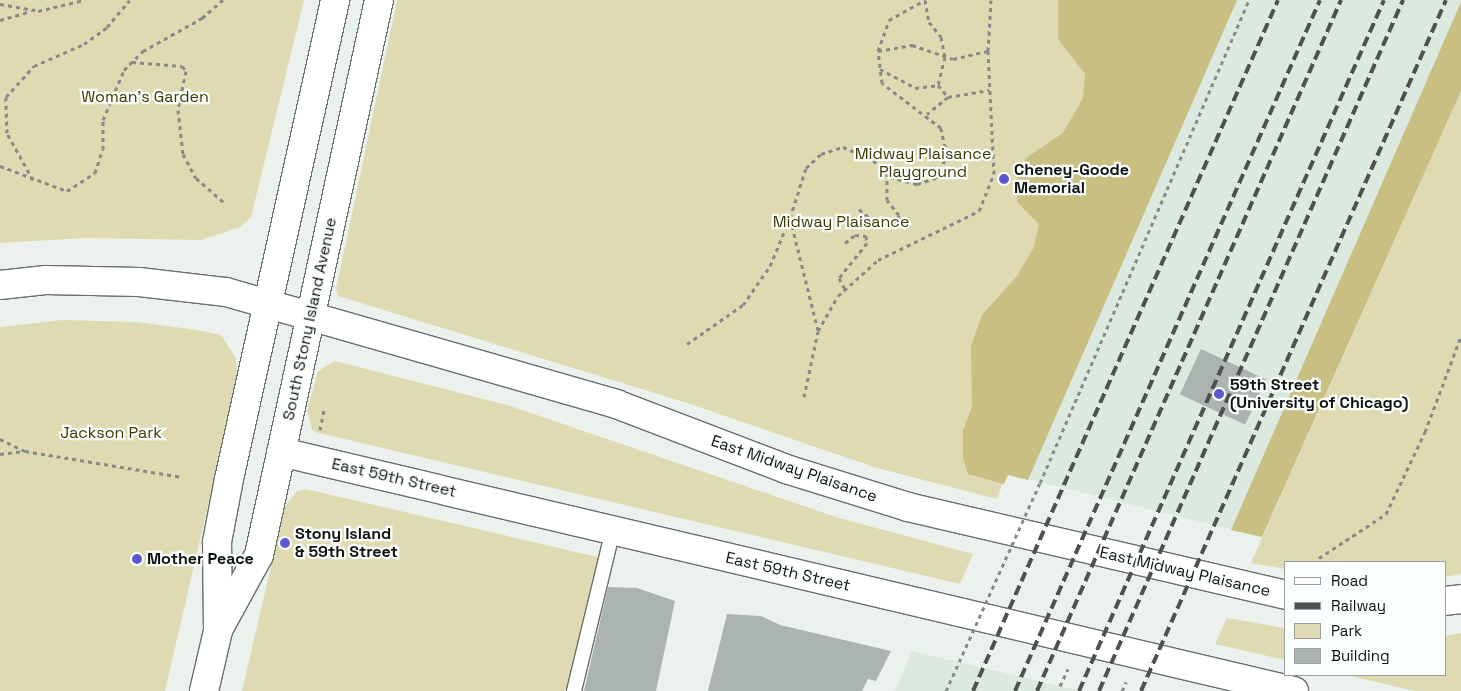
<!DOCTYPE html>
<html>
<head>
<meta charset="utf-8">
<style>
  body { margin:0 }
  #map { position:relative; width:1461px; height:691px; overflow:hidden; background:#ebf2ed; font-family:"Space Grotesk",sans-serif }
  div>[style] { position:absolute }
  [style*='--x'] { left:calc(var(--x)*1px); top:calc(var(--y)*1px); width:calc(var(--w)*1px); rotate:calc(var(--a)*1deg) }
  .built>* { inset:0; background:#dbe9de }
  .green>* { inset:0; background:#e0dab3 }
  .forest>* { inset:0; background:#c9bf82 }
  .building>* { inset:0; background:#abb4b1; transform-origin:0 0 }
  .path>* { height:3px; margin-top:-1.5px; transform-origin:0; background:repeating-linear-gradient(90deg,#868b88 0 4px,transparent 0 8px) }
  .roads { filter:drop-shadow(1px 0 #696f6a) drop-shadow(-1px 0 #696f6a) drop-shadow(0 1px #696f6a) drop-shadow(0 -1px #696f6a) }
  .lane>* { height:14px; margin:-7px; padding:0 7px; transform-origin:7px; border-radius:7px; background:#fff }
  .street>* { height:28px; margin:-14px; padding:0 14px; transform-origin:14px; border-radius:14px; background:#fff }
  .secondary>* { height:28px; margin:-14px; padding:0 14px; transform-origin:14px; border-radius:14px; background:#fff }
  .rail>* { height:4px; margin-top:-2px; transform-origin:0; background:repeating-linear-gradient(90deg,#4e514f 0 10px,transparent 0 15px) }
  .path-bridge>* { height:3px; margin-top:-1.5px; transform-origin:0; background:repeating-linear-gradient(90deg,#868b88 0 4px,transparent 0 8px) }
  .dots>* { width:14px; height:14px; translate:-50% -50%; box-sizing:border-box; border:2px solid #fafffb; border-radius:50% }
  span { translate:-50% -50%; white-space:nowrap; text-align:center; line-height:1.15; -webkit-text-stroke:4.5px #fafffb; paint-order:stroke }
  .park-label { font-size:16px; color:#3f3804 }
  .poi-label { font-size:16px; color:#101211; font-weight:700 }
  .left { translate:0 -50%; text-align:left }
  .street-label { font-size:16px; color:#101211 }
  .legend { position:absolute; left:1284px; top:561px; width:162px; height:115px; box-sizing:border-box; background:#fafffb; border:1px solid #9ca09d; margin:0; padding:6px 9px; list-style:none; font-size:15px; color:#101211 }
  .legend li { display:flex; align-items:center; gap:10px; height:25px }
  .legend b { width:25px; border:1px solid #9ca09d }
</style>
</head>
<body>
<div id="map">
  <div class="built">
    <i style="clip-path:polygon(1181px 0,1461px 0,1461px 91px,1262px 537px,1008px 474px)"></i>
    <i style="clip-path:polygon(912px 651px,1052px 684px,1081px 691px,895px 691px)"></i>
  </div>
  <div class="green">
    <i style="clip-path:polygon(0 0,304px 0,251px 217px,240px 227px,201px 240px,84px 238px,0 243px)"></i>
    <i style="clip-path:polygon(397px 0,1181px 0,997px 499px,877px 468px,684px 402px,338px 296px,336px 289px)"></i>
    <i style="clip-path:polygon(1461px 91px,1461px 574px,1445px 577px,1445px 562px,1285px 562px,1285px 569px,1251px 563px)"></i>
    <i style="clip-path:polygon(62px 320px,137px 322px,197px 330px,221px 335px,236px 358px,237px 380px,165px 691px,0 691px,0 327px)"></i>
    <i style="clip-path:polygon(335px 361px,507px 405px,839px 518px,973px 554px,960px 584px,319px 433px,312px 430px,307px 410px,318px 371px)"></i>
    <i style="clip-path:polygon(306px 489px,606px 559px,574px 691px,242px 691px,285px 506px,297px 491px)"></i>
    <i style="clip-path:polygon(1227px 618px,1285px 628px,1285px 660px,1215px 644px)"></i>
    <i style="clip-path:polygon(1461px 633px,1461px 691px,1415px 691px,1346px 675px,1445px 675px,1445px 636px)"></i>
  </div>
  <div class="forest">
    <i style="clip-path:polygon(1058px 0,1237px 0,1028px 480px,1008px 475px,1004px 484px,968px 474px,963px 458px,963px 430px,972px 407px,971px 346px,982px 315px,1017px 276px,1034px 247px,1039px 224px,1017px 202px,1017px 178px,1026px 158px,1063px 133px,1083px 98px,1085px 74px,1058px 39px)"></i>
    <i style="clip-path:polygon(1461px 2px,1461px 91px,1262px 537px,1231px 530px)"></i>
  </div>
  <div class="building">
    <i style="left:1201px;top:349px;width:72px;height:50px;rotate:25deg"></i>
    <i style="clip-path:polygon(608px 587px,637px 588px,675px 601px,656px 691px,584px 691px)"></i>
    <i style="clip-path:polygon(727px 614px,761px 616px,780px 625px,891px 651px,876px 681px,868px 679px,862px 691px,708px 691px)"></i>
  </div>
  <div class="path">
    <i style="--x:0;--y:4;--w:39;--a:10"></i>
    <i style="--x:38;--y:11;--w:47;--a:-13.4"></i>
    <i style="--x:0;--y:20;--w:29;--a:-16"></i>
    <i style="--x:878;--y:51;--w:35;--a:-10"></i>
    <i style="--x:912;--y:45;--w:43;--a:18.9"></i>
    <i style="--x:953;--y:59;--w:36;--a:-13"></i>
    <i style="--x:132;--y:62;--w:50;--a:4.6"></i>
    <i style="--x:182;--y:66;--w:6;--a:51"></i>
    <i style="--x:186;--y:71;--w:40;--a:102"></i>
    <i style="--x:178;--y:110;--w:44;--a:83.5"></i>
    <i style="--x:183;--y:154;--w:27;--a:62"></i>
    <i style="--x:196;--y:178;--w:37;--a:41"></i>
    <i style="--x:880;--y:69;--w:40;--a:28"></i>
    <i style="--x:915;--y:88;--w:23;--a:-7"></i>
    <i style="--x:948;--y:97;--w:42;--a:-9.7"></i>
    <i style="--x:0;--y:166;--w:72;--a:20.5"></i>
    <i style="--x:67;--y:191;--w:33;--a:-33"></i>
    <i style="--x:95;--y:173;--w:25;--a:-72"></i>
    <i style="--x:103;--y:149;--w:29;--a:-90"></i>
    <i style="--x:103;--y:120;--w:54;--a:-67.2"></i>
    <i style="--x:124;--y:70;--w:27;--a:-45"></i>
    <i style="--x:143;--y:51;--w:68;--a:-29.2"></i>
    <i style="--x:202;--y:18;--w:28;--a:-41"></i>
    <i style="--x:33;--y:180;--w:54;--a:-119"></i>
    <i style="--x:7;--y:133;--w:36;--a:-92"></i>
    <i style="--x:6;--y:97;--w:42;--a:-47.9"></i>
    <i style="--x:34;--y:66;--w:55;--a:-23.7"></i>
    <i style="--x:84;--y:44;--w:29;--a:-36"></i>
    <i style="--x:107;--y:27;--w:35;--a:-50"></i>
    <i style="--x:859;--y:209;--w:23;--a:40"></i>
    <i style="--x:877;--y:224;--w:17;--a:3"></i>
    <i style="--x:894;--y:225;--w:11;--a:-63"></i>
    <i style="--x:899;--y:215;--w:19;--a:-129"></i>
    <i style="--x:887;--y:200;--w:26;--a:-90"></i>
    <i style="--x:790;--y:218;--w:52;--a:-72.3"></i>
    <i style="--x:806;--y:168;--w:21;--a:-43"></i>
    <i style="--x:821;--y:154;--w:23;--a:-18"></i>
    <i style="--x:843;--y:147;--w:33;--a:23"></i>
    <i style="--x:873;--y:160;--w:24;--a:45"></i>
    <i style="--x:890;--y:177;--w:28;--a:15"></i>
    <i style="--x:917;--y:184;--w:20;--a:-18"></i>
    <i style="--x:936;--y:178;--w:25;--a:-64"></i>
    <i style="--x:947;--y:155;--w:28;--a:-103"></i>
    <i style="--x:941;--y:128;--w:74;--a:-142.7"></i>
    <i style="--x:882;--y:83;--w:32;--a:-97"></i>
    <i style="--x:878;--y:51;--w:33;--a:-70"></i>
    <i style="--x:889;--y:20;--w:41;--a:-29.1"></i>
    <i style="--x:925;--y:0;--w:22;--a:80"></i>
    <i style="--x:929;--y:22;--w:19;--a:51"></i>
    <i style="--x:941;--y:37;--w:20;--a:79"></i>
    <i style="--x:945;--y:57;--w:29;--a:104"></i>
    <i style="--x:938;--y:85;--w:16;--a:50"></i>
    <i style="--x:948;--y:97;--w:27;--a:141"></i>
    <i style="--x:845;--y:243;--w:13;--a:-39"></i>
    <i style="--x:855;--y:235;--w:11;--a:5"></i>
    <i style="--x:866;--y:236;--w:7;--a:82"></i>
    <i style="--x:867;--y:243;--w:45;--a:128.7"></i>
    <i style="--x:839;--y:278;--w:13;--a:61"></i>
    <i style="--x:687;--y:344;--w:68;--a:-34.9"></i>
    <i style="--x:743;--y:305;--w:47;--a:-55.3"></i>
    <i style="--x:770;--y:266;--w:52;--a:-67.4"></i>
    <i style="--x:790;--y:218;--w:115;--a:76"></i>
    <i style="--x:804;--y:397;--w:67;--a:-78"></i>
    <i style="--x:818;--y:331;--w:40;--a:-60.3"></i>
    <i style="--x:838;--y:296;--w:54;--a:-42"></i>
    <i style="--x:878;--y:260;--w:112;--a:-25.9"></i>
    <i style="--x:979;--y:211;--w:40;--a:-68"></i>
    <i style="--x:994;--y:174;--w:123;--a:-92.8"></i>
    <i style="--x:988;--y:51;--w:51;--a:-86.6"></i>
    <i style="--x:320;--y:430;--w:21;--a:-79"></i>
    <i style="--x:0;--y:439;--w:28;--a:26"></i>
    <i style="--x:25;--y:451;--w:159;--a:9.4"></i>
    <i style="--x:0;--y:454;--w:24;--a:-7"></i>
    <i style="--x:1040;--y:483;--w:526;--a:-66.6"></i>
    <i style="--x:1319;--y:558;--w:80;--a:-33.3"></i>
    <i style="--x:1386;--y:514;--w:91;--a:-64.6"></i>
    <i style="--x:1425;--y:432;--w:103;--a:-69.4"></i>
    <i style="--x:1060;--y:686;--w:19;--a:-65"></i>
    <i style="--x:1122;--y:691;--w:10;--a:-66"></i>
  </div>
  <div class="roads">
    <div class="lane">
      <i style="--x:574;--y:691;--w:166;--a:-76.4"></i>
    </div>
    <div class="street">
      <i style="--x:281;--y:452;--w:1041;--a:13.28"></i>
    </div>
    <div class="secondary">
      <i style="--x:0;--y:285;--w:46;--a:-6.2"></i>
      <i style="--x:46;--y:280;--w:93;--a:1.2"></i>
      <i style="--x:139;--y:282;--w:88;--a:6.6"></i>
      <i style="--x:226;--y:292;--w:406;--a:16"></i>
      <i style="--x:616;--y:404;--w:182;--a:20.9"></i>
      <i style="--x:786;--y:469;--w:128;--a:17.3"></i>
      <i style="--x:908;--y:507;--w:387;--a:13.1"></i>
      <i style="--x:1445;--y:601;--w:16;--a:-7"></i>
      <i style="--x:219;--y:628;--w:83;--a:-61.3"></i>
      <i style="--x:259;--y:555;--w:568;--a:-77.8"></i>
      <i style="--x:204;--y:691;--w:62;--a:-76.9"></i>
      <i style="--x:218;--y:631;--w:89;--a:-90.6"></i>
      <i style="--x:217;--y:542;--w:64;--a:-79.2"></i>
      <i style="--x:229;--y:479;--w:491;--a:-77.5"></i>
    </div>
  </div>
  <div class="rail">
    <i style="--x:973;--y:691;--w:755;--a:-66.18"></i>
    <i style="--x:1015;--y:691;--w:755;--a:-66.18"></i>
    <i style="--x:1037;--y:691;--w:755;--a:-66.25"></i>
    <i style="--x:1079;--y:691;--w:755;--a:-66.18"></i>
    <i style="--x:1099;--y:691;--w:755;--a:-66.25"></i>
    <i style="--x:1141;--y:691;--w:755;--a:-66.18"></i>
  </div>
  <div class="path-bridge">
    <i style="--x:946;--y:691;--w:228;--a:-65.7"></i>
  </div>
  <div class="dots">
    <i style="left:1004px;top:179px;background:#5d58d1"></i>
    <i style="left:1219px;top:394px;background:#5d58d1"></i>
    <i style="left:285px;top:543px;background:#5d58d1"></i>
    <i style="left:137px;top:559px;background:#5d58d1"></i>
  </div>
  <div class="park-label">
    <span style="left:145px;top:97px">Woman's Garden</span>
    <span style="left:923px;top:163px">Midway Plaisance<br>Playground</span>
    <span style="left:841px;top:222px">Midway Plaisance</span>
    <span style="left:111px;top:433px">Jackson Park</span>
  </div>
  <div class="poi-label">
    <span class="left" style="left:1014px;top:179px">Cheney-Goode<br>Memorial</span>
    <span class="left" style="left:1230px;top:394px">59th Street<br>(University of Chicago)</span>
    <span class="left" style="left:295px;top:543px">Stony Island<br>&amp; 59th Street</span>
    <span class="left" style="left:147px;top:559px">Mother Peace</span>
  </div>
  <div class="street-label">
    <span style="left:310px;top:319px;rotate:-78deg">South Stony Island Avenue</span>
    <span style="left:794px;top:469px;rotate:19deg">East Midway Plaisance</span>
    <span style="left:394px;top:478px;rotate:13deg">East 59th Street</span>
    <span style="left:788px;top:572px;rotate:13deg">East 59th Street</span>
    <span style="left:1185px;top:572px;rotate:13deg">East Midway Plaisance</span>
  </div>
  <ul class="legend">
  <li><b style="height:6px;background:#fff"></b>Road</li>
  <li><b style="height:6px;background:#4e514f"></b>Railway</li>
  <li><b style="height:14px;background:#e0dab3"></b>Park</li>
  <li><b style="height:14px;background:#abb4b1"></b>Building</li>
  </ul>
</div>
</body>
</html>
